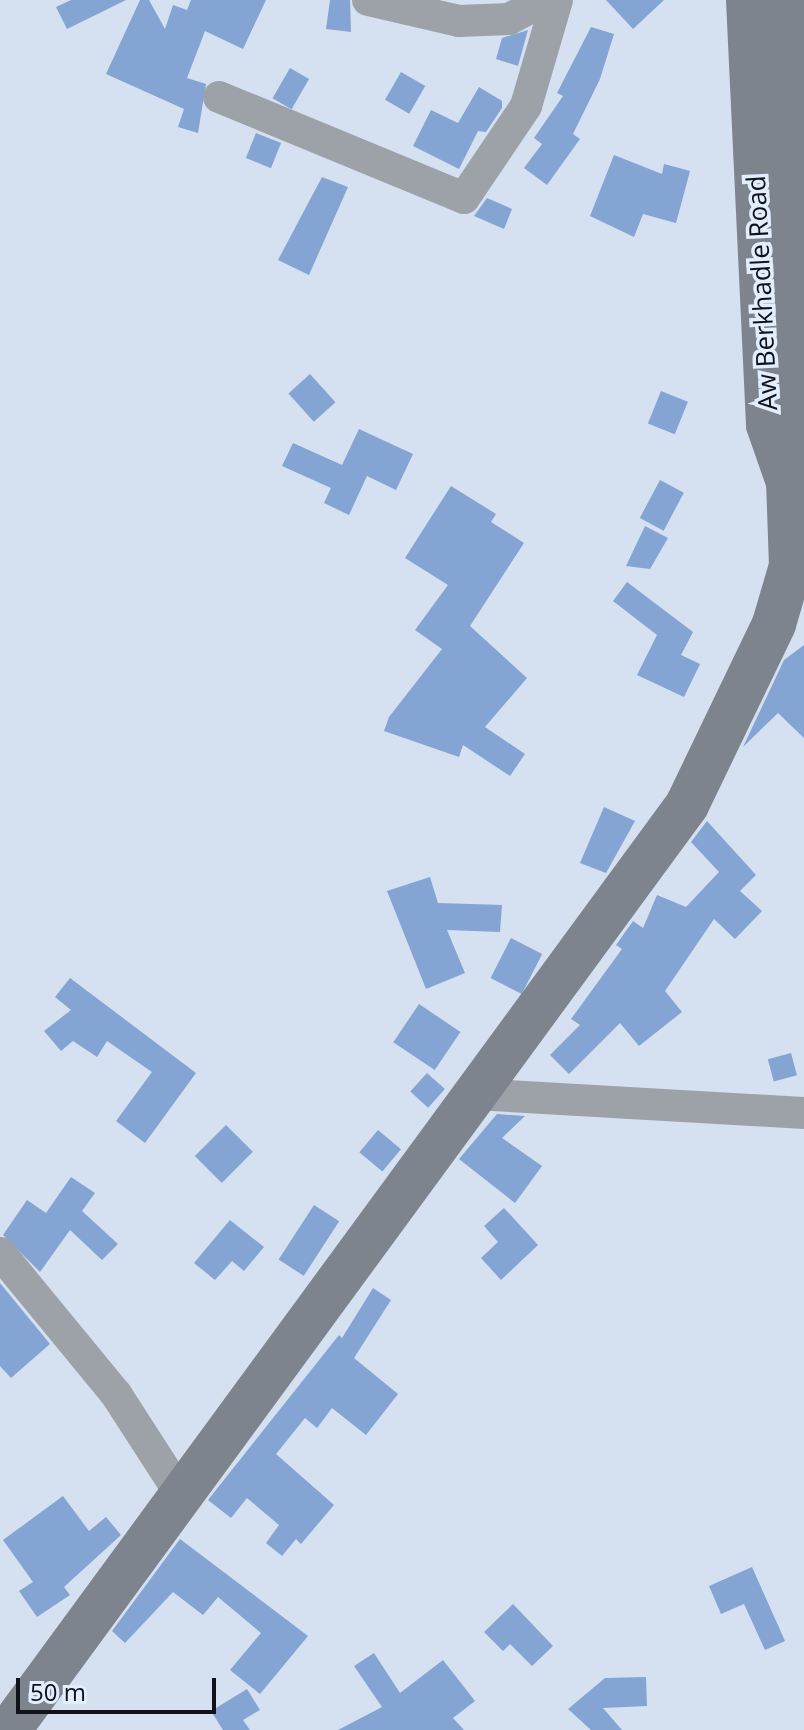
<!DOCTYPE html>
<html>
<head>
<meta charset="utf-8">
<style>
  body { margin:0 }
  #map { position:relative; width:804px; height:1730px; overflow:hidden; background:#d5e0f0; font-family:"Open Sans",sans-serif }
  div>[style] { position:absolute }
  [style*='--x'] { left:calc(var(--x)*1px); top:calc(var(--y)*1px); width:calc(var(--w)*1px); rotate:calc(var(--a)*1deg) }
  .building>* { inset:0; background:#84a4d3; transform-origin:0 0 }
  .street>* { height:32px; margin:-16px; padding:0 16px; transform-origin:16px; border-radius:16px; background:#9da2a9 }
  .secondary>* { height:44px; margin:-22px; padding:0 22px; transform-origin:22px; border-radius:22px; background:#7e848e }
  span { translate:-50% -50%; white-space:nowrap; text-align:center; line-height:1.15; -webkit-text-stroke:7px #e2edfd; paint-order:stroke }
  .street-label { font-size:26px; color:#0f1218 }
  .scale { position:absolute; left:16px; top:1678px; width:200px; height:36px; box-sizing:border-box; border:4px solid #0f1218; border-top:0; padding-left:10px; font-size:24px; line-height:28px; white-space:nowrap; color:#0f1218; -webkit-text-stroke:6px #e2edfd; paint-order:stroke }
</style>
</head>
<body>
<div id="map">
  <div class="building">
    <i style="clip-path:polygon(71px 0,126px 0,67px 29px,56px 7px)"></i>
    <i style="clip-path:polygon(140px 0,149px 0,165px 29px,173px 5px,187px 10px,191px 0,266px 0,243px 49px,205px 31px,187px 78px,206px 84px,198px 133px,178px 127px,184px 109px,106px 74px)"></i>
    <i style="clip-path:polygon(330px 0,350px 0,351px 32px,326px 29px)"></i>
    <i style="clip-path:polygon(606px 0,664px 0,633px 29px)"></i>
    <i style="clip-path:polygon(591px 27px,614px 34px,600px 79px,573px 134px,580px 139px,547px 185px,524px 168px,542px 144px,534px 138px,563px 96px,557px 93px)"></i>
    <i style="clip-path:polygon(528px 30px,518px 66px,496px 59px,502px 38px)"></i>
    <i style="left:290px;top:68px;width:22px;height:35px;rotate:30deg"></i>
    <i style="left:401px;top:72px;width:28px;height:32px;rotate:30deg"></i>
    <i style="clip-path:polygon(479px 87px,502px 101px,502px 108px,486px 132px,478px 131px,459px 169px,413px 146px,431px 110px,458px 123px)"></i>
    <i style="left:256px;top:133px;width:27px;height:27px;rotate:22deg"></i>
    <i style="clip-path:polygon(614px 155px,662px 174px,664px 164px,690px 171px,676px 223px,643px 214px,634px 237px,590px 216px)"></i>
    <i style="clip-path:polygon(322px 177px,348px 187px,309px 275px,278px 260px)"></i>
    <i style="clip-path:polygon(487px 198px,512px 209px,504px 229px,474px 216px)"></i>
    <i style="left:310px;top:374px;width:38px;height:29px;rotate:48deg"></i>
    <i style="left:661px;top:391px;width:29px;height:35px;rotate:22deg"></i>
    <i style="clip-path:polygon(359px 429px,413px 454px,396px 490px,367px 476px,349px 515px,324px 503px,331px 488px,282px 466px,293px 443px,342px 465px)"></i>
    <i style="left:660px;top:480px;width:27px;height:43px;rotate:28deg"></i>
    <i style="clip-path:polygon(451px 486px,496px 514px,491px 522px,524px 543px,470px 626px,527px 678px,485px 727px,525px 754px,510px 776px,463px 745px,459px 757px,384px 731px,389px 717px,442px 649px,415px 630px,448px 585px,405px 558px)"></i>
    <i style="clip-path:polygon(645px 526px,668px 538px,650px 569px,626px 566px)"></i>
    <i style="clip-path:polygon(627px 582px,693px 632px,681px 655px,700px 664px,684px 697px,637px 675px,657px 635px,613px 601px)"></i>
    <i style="clip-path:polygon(804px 645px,804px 738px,778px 713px,743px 747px,784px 660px)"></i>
    <i style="clip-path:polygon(604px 807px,635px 821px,606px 873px,580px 863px)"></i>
    <i style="clip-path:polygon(707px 821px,756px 875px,740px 891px,762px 911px,735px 939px,714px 919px,665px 991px,682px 1012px,639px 1046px,620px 1023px,569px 1074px,550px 1055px,580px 1025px,571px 1019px,622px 949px,616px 945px,633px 921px,643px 928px,657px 895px,686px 907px,719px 872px,691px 842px)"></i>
    <i style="clip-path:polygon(430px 877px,438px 903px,502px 905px,500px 932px,447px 930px,465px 973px,426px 989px,387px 891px)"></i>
    <i style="left:511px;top:938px;width:35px;height:45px;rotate:27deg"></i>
    <i style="clip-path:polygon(70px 978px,196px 1073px,145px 1143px,116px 1121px,152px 1072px,107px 1041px,97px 1057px,73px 1041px,61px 1051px,44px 1031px,71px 1010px,55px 997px)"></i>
    <i style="left:419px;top:1004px;width:50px;height:46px;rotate:34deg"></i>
    <i style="left:791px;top:1053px;width:23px;height:24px;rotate:75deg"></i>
    <i style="left:427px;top:1073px;width:24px;height:25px;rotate:42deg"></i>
    <i style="clip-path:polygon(497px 1114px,525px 1116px,502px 1138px,542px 1166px,515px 1203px,459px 1159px)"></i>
    <i style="left:226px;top:1125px;width:38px;height:44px;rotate:45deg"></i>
    <i style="left:378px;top:1130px;width:30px;height:29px;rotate:40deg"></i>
    <i style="clip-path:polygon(71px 1177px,95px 1193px,82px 1211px,118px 1244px,102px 1260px,70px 1230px,40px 1272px,3px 1235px,27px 1200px,46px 1213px)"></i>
    <i style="left:314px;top:1205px;width:30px;height:65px;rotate:33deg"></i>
    <i style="clip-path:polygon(504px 1208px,538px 1245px,501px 1280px,481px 1258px,498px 1242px,484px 1226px)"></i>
    <i style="clip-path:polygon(230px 1220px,264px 1247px,244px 1271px,232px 1261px,215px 1280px,194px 1263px)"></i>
    <i style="clip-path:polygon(0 1283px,50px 1344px,11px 1378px,0 1366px)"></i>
    <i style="clip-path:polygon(373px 1288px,391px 1300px,354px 1358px,398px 1394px,366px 1435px,332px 1408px,317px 1428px,305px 1418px,276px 1454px,334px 1505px,301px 1544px,296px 1539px,282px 1556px,266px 1543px,279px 1525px,247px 1498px,231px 1518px,208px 1500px,339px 1335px,342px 1338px)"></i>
    <i style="clip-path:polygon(63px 1496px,89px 1531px,106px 1517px,121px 1535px,64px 1587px,70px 1595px,37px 1617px,19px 1591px,33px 1582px,3px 1540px)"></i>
    <i style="clip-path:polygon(180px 1539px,308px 1636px,260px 1694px,230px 1670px,261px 1633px,218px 1597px,203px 1615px,173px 1592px,125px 1643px,112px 1631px)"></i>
    <i style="clip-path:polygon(752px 1567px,785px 1641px,765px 1650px,744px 1604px,721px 1614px,709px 1586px)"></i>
    <i style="clip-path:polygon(513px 1604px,553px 1646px,532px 1666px,510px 1644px,503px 1651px,484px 1632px)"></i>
    <i style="clip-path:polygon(374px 1653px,400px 1693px,443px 1660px,475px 1701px,453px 1718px,464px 1730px,338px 1730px,382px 1707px,354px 1666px)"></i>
    <i style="clip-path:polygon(646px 1677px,647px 1706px,603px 1708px,622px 1730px,591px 1730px,568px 1709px,605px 1678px)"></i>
    <i style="clip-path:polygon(247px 1689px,260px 1710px,243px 1720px,250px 1730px,223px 1730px,211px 1711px)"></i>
  </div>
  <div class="street">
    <i style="--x:368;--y:0;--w:93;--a:13"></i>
    <i style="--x:459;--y:21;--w:50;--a:-2.3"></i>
    <i style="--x:509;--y:19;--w:40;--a:-28"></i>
    <i style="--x:219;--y:97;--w:265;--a:22.4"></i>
    <i style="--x:464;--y:198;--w:111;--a:-56"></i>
    <i style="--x:526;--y:106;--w:110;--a:-73.7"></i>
    <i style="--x:475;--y:1094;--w:330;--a:3.3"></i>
    <i style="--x:0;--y:1253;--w:183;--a:50.6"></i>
    <i style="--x:116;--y:1394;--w:120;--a:57.2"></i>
  </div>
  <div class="secondary">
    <i style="--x:748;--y:0;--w:425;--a:87.3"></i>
    <i style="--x:768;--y:425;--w:60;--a:70.7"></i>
    <i style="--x:9;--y:1730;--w:1147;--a:-53.76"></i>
    <i style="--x:687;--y:805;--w:201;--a:-64.3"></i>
    <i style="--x:774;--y:624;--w:60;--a:-73.7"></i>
    <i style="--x:791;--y:566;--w:84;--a:-92"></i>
    <i style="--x:788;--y:482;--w:61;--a:-76.7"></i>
    <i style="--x:802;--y:423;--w:423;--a:-92.4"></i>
  </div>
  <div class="street-label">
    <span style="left:762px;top:293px;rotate:-93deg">Aw Berkhadle Road</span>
  </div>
  <div class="scale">50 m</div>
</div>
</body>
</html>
